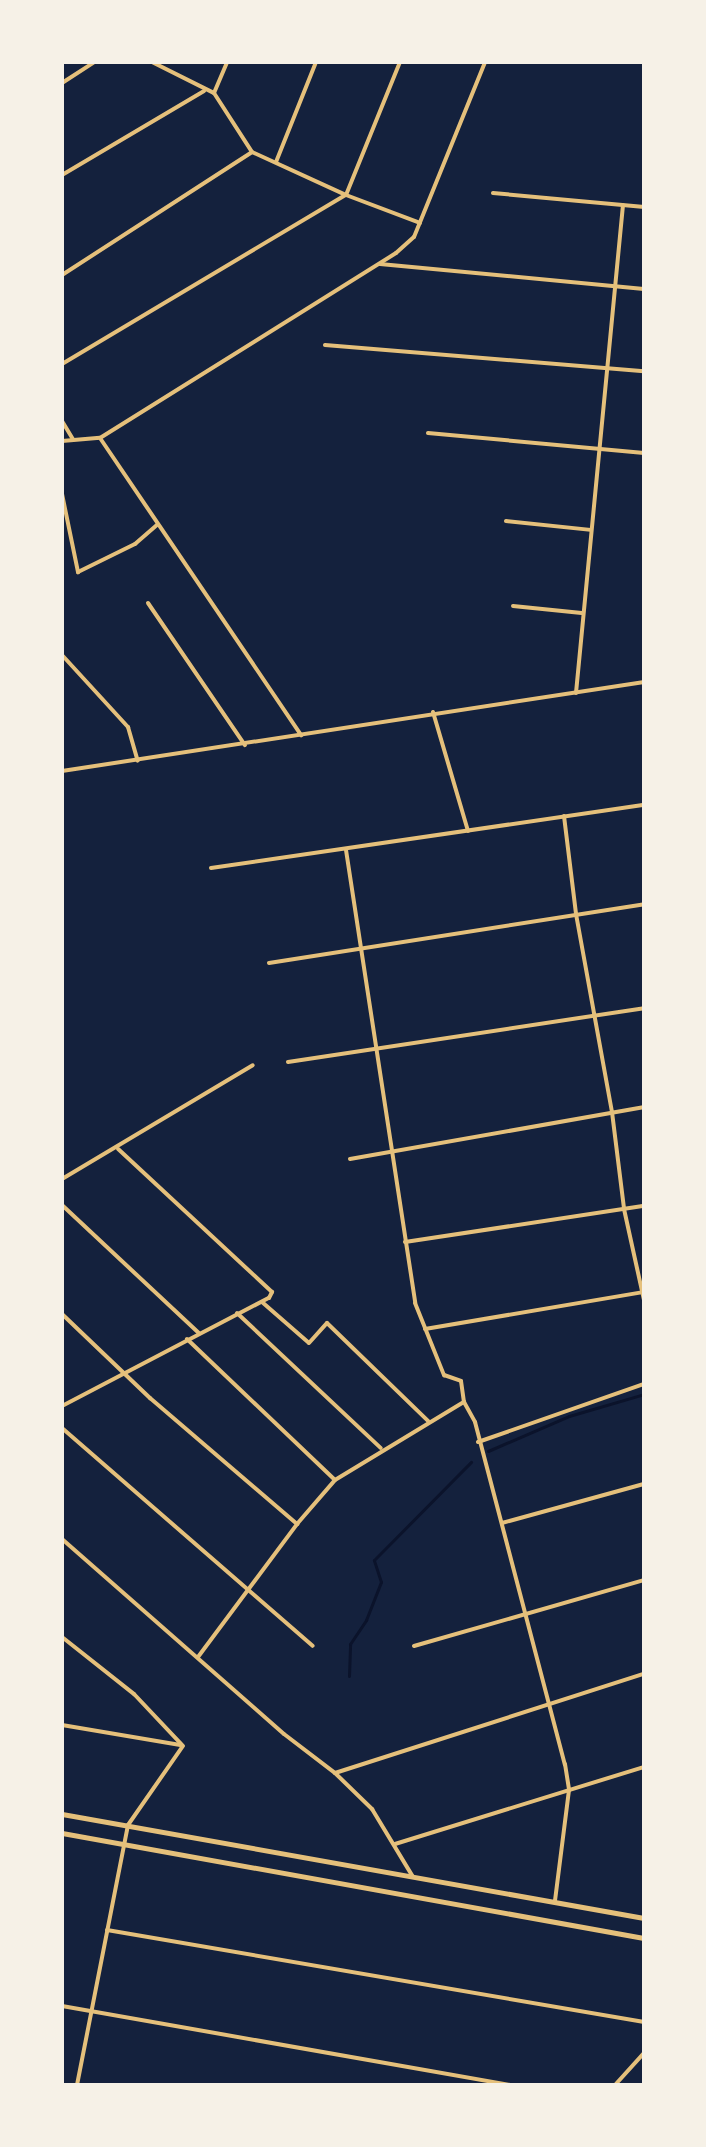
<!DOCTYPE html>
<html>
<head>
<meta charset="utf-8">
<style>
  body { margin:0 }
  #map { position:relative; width:706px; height:2147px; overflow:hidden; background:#14213d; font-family:"PT Sans Narrow",sans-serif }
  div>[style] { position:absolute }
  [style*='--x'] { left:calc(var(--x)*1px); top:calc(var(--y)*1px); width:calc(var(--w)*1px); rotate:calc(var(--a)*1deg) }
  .stream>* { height:3px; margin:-1.5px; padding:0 1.5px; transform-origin:1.5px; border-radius:1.5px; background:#0b132b }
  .minor>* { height:4px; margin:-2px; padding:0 2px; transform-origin:2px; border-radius:2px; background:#e5c07b }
  .tertiary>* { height:5px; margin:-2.5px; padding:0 2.5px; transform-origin:2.5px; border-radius:2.5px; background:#e5c07b }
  span { translate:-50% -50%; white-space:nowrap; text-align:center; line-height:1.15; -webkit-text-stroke:8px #f6f1e7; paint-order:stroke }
  .frame { position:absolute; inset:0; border:64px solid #f6f1e7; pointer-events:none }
</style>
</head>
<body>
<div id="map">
  <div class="stream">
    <i style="--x:488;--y:1451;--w:88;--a:-23.4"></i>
    <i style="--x:569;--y:1416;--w:78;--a:-16.3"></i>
    <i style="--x:349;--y:1676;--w:32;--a:-88"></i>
    <i style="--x:350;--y:1644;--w:29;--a:-56"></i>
    <i style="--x:366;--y:1620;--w:41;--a:-68.5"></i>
    <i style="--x:381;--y:1582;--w:23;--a:-108"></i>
    <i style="--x:374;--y:1560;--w:138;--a:-45.3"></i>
  </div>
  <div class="minor">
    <i style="--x:152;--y:62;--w:69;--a:26.6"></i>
    <i style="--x:214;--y:93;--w:70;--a:57.2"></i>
    <i style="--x:252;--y:152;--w:103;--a:24.6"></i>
    <i style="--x:346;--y:195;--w:79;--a:20.7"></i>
    <i style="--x:62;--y:83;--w:38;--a:-33"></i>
    <i style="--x:214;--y:93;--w:34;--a:-67"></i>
    <i style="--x:276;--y:162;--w:108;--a:-68.2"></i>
    <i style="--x:62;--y:175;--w:165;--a:-30.6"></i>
    <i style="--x:493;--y:193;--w:152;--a:5.3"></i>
    <i style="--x:380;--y:264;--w:265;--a:5.4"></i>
    <i style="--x:62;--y:275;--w:226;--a:-32.9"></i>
    <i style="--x:325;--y:345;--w:320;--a:4.7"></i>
    <i style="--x:62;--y:364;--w:330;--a:-30.8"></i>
    <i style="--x:346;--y:195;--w:144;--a:-67.9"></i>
    <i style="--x:62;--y:421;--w:21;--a:59"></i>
    <i style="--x:428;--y:433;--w:217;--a:5.3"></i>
    <i style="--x:100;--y:438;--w:359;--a:55.9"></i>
    <i style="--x:62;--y:441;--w:38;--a:-5"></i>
    <i style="--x:100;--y:438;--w:349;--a:-32"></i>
    <i style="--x:396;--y:253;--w:24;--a:-42"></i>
    <i style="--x:414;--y:237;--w:189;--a:-67.9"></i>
    <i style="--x:62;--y:494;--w:80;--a:78.4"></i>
    <i style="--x:78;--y:572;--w:64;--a:-26.2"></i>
    <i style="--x:135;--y:544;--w:29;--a:-41"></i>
    <i style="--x:506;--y:521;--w:85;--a:6"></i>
    <i style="--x:148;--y:603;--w:172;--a:55.7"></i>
    <i style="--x:513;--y:606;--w:69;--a:5.8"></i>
    <i style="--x:62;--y:655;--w:98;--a:47.5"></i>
    <i style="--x:128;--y:727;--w:35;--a:74"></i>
    <i style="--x:576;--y:693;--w:490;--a:-84.5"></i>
    <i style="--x:433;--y:712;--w:124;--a:73.6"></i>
    <i style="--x:62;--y:771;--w:589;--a:-8.69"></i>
    <i style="--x:564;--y:816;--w:99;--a:83"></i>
    <i style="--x:576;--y:914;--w:201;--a:79.7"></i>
    <i style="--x:612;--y:1112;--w:98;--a:82.9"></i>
    <i style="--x:624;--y:1209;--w:93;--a:77.6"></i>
    <i style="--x:346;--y:850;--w:458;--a:81.3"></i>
    <i style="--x:415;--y:1303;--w:78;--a:68.1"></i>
    <i style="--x:444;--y:1375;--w:18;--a:19"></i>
    <i style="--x:461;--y:1381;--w:21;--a:82"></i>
    <i style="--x:464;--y:1402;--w:23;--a:61"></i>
    <i style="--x:475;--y:1422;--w:354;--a:75.3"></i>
    <i style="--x:565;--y:1764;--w:26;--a:81"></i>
    <i style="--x:569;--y:1790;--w:112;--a:97.2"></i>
    <i style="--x:211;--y:868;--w:438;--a:-8.3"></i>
    <i style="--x:269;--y:963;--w:380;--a:-8.9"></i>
    <i style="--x:288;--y:1062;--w:360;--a:-8.6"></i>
    <i style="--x:350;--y:1159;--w:299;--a:-10"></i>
    <i style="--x:62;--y:1179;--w:222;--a:-30.8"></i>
    <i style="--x:62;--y:1205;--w:187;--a:43.1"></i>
    <i style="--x:405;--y:1242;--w:242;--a:-8.6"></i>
    <i style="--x:262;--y:1302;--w:62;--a:41.1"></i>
    <i style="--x:309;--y:1343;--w:27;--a:-48"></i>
    <i style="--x:327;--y:1323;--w:141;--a:44.1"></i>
    <i style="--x:237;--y:1313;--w:197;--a:43.2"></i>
    <i style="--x:62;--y:1314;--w:122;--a:43.7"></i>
    <i style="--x:150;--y:1398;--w:194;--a:40.6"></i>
    <i style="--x:425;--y:1329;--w:221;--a:-9.6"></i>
    <i style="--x:187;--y:1339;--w:204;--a:43.6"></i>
    <i style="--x:62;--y:1406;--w:233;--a:-27.6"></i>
    <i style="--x:269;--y:1298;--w:7;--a:-63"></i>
    <i style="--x:272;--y:1292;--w:210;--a:-137.1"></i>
    <i style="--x:62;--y:1428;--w:332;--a:41"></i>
    <i style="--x:478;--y:1442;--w:176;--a:-19.3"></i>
    <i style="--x:502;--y:1523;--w:147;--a:-15.4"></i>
    <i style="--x:62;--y:1539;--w:295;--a:41.3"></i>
    <i style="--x:284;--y:1734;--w:64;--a:37.4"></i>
    <i style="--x:335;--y:1773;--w:52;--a:44.2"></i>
    <i style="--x:372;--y:1809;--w:79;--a:58.9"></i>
    <i style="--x:62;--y:1637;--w:92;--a:38.4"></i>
    <i style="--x:134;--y:1694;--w:71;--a:46.7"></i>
    <i style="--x:414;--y:1646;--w:239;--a:-16"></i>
    <i style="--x:198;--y:1657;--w:166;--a:-53.3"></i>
    <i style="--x:297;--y:1524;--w:58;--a:-49.2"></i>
    <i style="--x:335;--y:1480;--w:151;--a:-31.2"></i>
    <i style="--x:62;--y:1725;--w:120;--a:9.6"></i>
    <i style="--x:335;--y:1773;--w:324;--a:-17.8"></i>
    <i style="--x:395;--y:1844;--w:261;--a:-17.2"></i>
    <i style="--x:107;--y:1930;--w:545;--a:9.72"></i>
    <i style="--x:62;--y:2006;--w:457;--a:10"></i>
    <i style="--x:77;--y:2085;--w:265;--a:-78.9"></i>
    <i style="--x:128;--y:1825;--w:96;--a:-55.2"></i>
    <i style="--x:615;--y:2085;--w:43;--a:-47.8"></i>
  </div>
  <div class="tertiary">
    <i style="--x:62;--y:1814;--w:591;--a:10.13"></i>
    <i style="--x:62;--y:1833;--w:591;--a:10.23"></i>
  </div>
  <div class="frame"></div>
</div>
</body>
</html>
